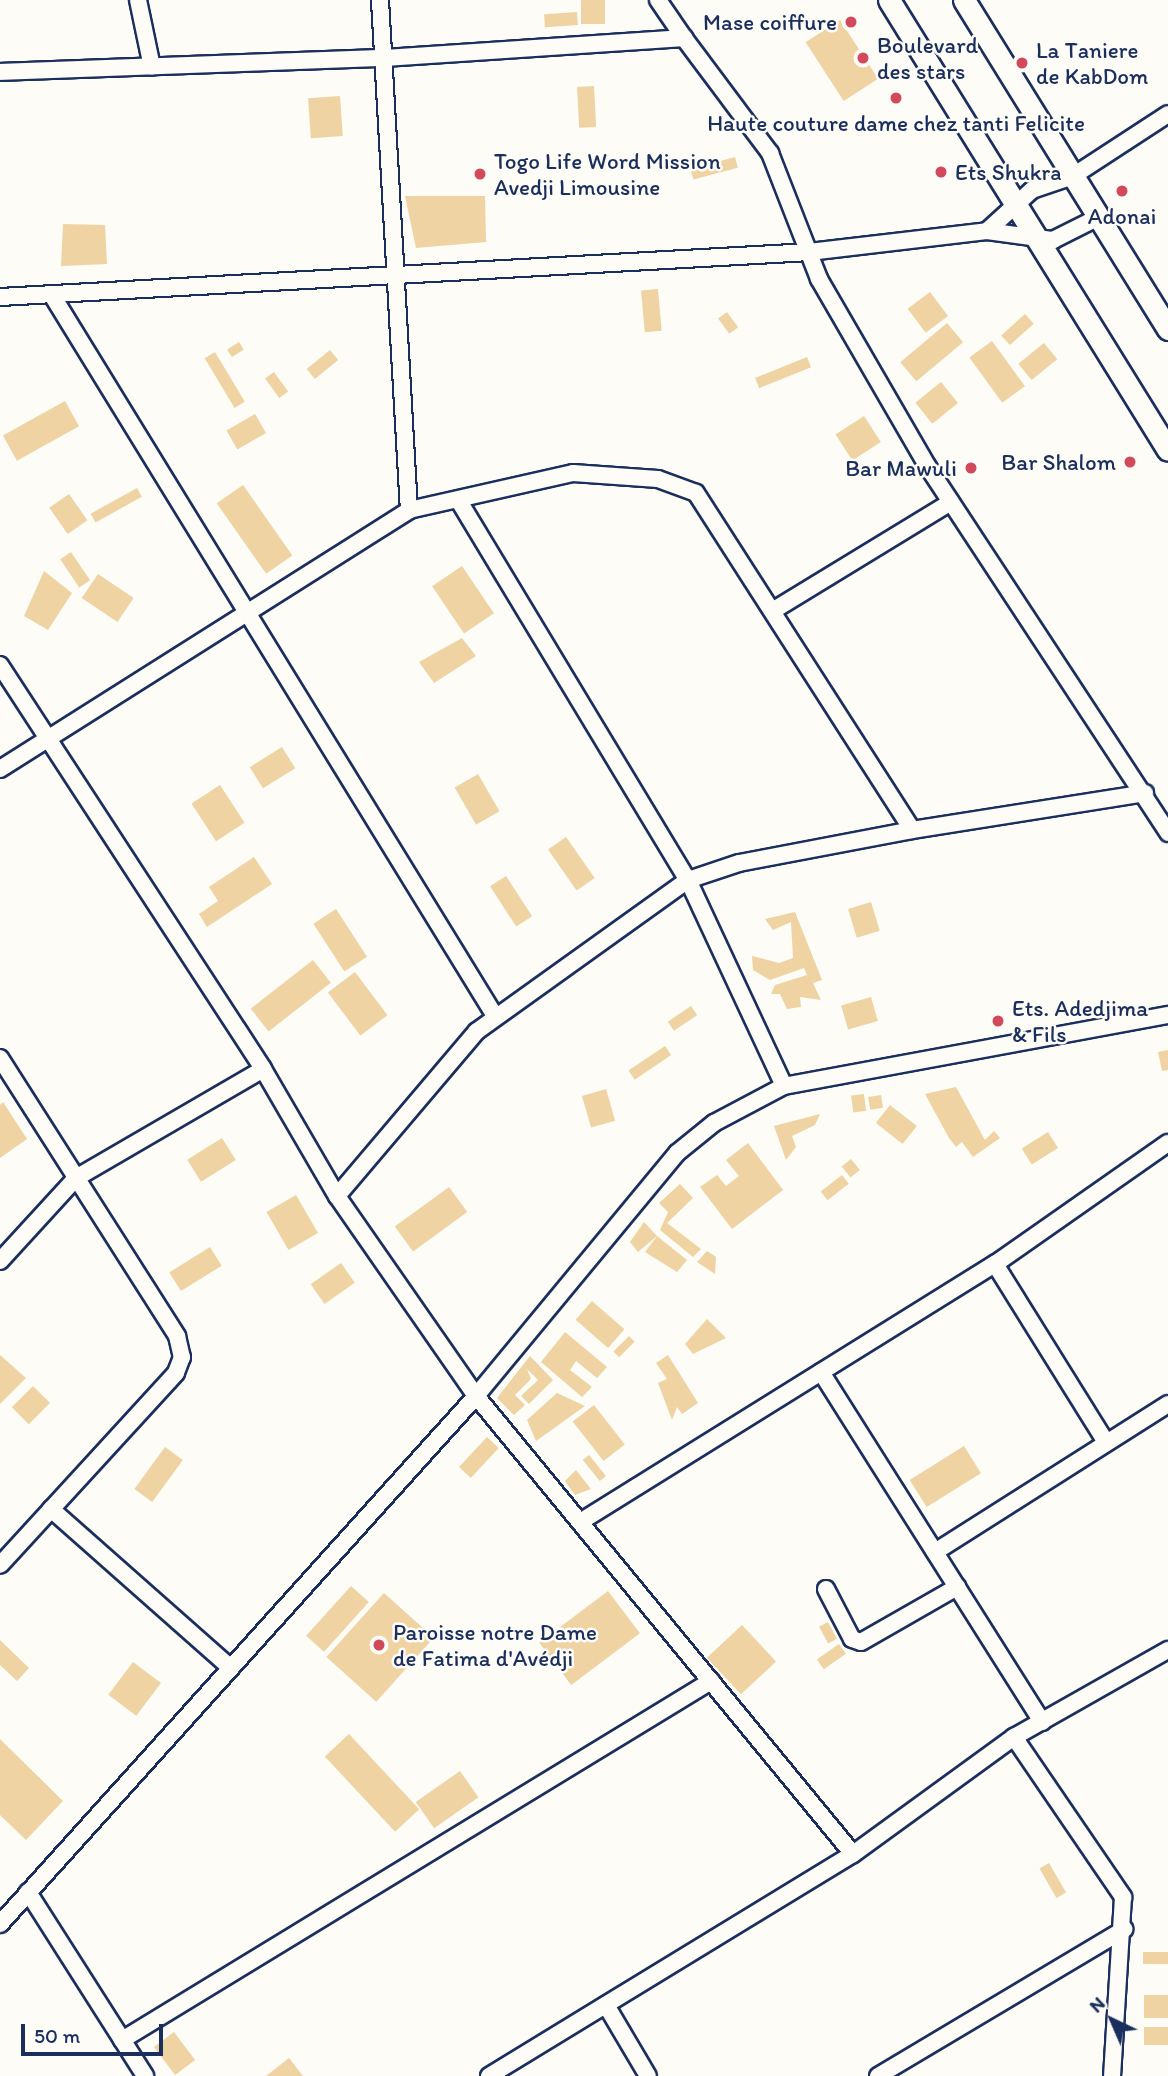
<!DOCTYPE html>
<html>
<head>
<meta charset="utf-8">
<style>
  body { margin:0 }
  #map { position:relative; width:1168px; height:2076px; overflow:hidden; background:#fdfcf7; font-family:Itim,sans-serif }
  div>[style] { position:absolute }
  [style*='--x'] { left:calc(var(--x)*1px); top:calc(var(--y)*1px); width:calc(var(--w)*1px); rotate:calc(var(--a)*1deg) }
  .building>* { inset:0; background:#efd3a3; transform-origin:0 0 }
  .roads { filter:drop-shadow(2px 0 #1b2f5e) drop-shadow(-2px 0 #1b2f5e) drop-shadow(0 2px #1b2f5e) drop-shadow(0 -2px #1b2f5e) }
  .minor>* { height:16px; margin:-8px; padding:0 8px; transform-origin:8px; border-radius:8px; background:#fdfcf7 }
  .secondary>* { height:21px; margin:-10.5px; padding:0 10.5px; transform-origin:10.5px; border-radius:10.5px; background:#fdfcf7 }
  .dots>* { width:19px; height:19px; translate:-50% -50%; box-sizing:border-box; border:4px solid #fdfcf7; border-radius:50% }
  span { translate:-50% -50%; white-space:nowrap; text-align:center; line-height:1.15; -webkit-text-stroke:5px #fdfcf7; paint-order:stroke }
  .poi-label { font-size:23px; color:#1b2f5e }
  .right { translate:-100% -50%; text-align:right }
  .left { translate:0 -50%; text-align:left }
  .north { position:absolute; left:1077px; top:1985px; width:70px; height:70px; -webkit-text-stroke:5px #fdfcf7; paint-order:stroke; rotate:316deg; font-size:19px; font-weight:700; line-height:28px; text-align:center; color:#1b2f5e }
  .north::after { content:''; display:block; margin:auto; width:24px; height:32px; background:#1b2f5e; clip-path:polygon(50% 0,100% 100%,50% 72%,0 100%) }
  .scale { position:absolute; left:21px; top:2024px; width:142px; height:32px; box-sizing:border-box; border:4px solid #1b2f5e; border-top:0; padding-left:9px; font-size:21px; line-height:24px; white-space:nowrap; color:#1b2f5e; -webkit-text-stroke:5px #fdfcf7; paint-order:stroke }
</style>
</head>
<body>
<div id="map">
  <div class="building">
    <i style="left:581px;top:0;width:24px;height:24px"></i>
    <i style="left:577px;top:12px;width:13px;height:33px;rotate:86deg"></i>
    <i style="left:840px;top:20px;width:70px;height:41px;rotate:57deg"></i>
    <i style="left:594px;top:86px;width:41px;height:17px;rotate:87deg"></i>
    <i style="left:340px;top:96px;width:40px;height:32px;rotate:86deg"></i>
    <i style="left:735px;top:157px;width:11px;height:46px;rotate:75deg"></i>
    <i style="clip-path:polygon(405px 196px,485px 196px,486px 242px,416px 248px)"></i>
    <i style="clip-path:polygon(63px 224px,105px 225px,107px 264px,61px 266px)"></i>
    <i style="left:658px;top:289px;width:42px;height:17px;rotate:85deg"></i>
    <i style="left:930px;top:292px;width:30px;height:28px;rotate:53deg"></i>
    <i style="left:727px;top:312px;width:19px;height:11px;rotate:54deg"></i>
    <i style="left:1025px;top:314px;width:13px;height:32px;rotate:48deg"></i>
    <i style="left:947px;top:323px;width:25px;height:61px;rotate:50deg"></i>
    <i style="left:992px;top:341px;width:56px;height:28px;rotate:54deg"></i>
    <i style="left:239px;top:342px;width:9px;height:14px;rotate:58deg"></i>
    <i style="left:1044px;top:343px;width:21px;height:33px;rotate:51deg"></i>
    <i style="left:330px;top:350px;width:13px;height:30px;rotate:51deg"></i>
    <i style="left:215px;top:352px;width:58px;height:12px;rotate:59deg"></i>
    <i style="left:807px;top:357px;width:11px;height:56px;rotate:68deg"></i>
    <i style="left:274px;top:372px;width:24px;height:11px;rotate:54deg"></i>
    <i style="left:941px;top:382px;width:27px;height:33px;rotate:51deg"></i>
    <i style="left:65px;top:401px;width:29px;height:71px;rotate:61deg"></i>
    <i style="left:255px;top:414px;width:22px;height:33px;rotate:60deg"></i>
    <i style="left:864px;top:416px;width:31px;height:34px;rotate:57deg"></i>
    <i style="left:243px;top:485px;width:86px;height:32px;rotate:55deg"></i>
    <i style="left:137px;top:488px;width:10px;height:53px;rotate:61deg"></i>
    <i style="left:69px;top:494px;width:32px;height:24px;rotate:55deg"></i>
    <i style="left:71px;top:552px;width:34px;height:13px;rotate:56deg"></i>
    <i style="left:462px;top:566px;width:57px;height:36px;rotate:56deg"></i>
    <i style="clip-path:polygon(44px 571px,72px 593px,48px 630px,24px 616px)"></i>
    <i style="left:98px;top:574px;width:43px;height:29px;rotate:34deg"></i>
    <i style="clip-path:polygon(462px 638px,476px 656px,434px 683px,419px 662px)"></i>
    <i style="left:282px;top:747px;width:25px;height:38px;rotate:58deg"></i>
    <i style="left:478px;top:774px;width:43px;height:27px;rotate:60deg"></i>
    <i style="left:220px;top:785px;width:45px;height:34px;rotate:57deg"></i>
    <i style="left:566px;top:837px;width:50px;height:22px;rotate:55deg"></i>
    <i style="clip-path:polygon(254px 857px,272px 884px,207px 927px,199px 914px,218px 901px,209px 887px)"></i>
    <i style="left:506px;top:876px;width:48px;height:19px;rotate:57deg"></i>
    <i style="left:871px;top:902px;width:30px;height:24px;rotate:73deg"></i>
    <i style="left:336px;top:909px;width:57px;height:27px;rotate:57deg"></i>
    <i style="clip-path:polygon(795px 912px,822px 980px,813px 983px,821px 1000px,800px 997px,801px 1007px,787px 1009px,780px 994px,771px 994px,775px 985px,807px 975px,804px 968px,770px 980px,753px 970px,752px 956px,779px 963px,793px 958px,791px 922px,773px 930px,765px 919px)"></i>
    <i style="left:313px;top:960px;width:29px;height:79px;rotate:52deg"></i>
    <i style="left:355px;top:972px;width:54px;height:34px;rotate:53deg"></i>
    <i style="left:871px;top:997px;width:25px;height:31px;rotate:74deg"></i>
    <i style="left:691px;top:1006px;width:11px;height:28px;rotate:56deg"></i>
    <i style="left:665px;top:1046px;width:11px;height:44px;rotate:56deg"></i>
    <i style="clip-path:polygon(1168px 1050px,1168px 1070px,1162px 1071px,1158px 1052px)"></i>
    <i style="clip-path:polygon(956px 1087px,985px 1140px,994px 1131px,1000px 1138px,973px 1157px,962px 1142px,956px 1147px,949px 1138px,925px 1094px)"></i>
    <i style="left:606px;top:1089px;width:33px;height:25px;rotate:74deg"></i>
    <i style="left:864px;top:1094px;width:17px;height:13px;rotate:83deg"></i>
    <i style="left:881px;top:1095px;width:13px;height:13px;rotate:81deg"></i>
    <i style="clip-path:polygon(3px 1102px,27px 1139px,0 1158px,0 1105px)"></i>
    <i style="left:890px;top:1105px;width:34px;height:23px;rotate:38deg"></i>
    <i style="clip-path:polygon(820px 1114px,815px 1125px,792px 1136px,796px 1147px,786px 1160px,774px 1126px)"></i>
    <i style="left:1048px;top:1132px;width:19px;height:31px;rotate:58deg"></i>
    <i style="left:222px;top:1138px;width:26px;height:41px;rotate:58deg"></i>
    <i style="clip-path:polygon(748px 1143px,783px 1190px,732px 1229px,700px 1187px,717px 1175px,726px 1186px,739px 1176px,726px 1160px)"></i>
    <i style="left:851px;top:1159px;width:14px;height:12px;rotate:51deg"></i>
    <i style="left:842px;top:1175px;width:11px;height:27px;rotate:52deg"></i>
    <i style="clip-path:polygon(680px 1184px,693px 1198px,667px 1223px,701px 1249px,693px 1257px,660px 1230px,668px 1212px,659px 1203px)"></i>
    <i style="left:449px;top:1187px;width:31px;height:67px;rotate:54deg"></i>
    <i style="left:296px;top:1195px;width:44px;height:34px;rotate:60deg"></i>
    <i style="clip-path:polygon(644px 1222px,657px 1236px,638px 1252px,630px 1242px)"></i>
    <i style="clip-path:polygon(657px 1236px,687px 1260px,677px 1272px,645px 1252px)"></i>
    <i style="left:210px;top:1247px;width:22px;height:48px;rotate:58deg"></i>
    <i style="clip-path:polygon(707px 1251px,716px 1257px,715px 1274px,697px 1262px)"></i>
    <i style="left:341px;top:1263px;width:24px;height:37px;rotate:55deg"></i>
    <i style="left:592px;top:1301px;width:43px;height:25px;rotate:41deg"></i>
    <i style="clip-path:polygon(707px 1319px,726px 1338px,693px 1354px,685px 1344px)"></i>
    <i style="clip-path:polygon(565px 1332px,607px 1367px,597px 1378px,576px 1361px,570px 1370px,592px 1387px,582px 1397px,541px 1362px)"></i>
    <i style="left:629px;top:1336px;width:8px;height:22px;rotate:45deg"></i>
    <i style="clip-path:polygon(0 1355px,26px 1378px,0 1404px)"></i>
    <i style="clip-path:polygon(668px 1355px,698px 1403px,682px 1414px,677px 1407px,672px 1420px,658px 1383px,667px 1379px,656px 1363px)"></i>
    <i style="clip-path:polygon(530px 1356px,553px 1380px,529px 1404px,521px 1396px,538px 1380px,527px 1369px,531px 1379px,515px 1395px,525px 1405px,514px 1415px,497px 1398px)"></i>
    <i style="left:33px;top:1386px;width:24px;height:30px;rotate:45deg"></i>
    <i style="clip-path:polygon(557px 1393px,585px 1406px,536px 1441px,527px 1420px)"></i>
    <i style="left:594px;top:1405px;width:50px;height:27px;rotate:52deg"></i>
    <i style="left:487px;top:1437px;width:16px;height:41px;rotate:43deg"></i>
    <i style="left:964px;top:1446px;width:32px;height:64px;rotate:58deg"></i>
    <i style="left:165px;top:1447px;width:22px;height:52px;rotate:36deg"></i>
    <i style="left:589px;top:1455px;width:27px;height:8px;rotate:51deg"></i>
    <i style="clip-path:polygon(576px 1470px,591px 1489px,575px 1495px,565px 1481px)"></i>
    <i style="left:351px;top:1586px;width:24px;height:67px;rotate:42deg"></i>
    <i style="left:608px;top:1591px;width:53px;height:86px;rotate:53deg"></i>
    <i style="left:384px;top:1593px;width:67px;height:86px;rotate:42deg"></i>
    <i style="left:828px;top:1622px;width:19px;height:10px;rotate:62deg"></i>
    <i style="left:742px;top:1625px;width:50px;height:48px;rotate:47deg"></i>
    <i style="clip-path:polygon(0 1640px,29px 1668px,17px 1681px,0 1665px)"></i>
    <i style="left:839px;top:1644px;width:12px;height:27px;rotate:55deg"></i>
    <i style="left:133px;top:1662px;width:35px;height:41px;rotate:37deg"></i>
    <i style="left:349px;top:1734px;width:103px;height:33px;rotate:47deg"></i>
    <i style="clip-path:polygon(0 1739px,63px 1801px,26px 1840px,0 1815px)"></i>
    <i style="left:460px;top:1771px;width:32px;height:54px;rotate:55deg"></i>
    <i style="left:1049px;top:1863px;width:34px;height:11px;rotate:60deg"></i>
    <i style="left:1168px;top:1952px;width:12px;height:25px;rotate:90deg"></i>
    <i style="left:1144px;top:1995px;width:24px;height:23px"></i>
    <i style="left:1168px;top:2027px;width:18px;height:24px;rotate:90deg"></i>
    <i style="left:174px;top:2032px;width:35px;height:25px;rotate:53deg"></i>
    <i style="clip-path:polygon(289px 2058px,303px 2076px,266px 2076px)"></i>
  </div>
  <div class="roads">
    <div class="minor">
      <i style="--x:138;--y:0;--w:68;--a:78.2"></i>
      <i style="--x:380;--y:0;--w:511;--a:86.75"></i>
      <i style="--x:658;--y:0;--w:46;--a:55.6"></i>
      <i style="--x:0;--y:72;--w:385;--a:-2.1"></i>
      <i style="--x:385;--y:58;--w:300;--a:-3.8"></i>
      <i style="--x:684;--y:38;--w:144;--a:53.2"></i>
      <i style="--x:770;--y:153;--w:135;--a:68.7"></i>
      <i style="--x:819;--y:279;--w:217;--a:59.9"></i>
      <i style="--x:928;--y:467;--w:438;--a:56.7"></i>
      <i style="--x:987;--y:231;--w:61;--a:-42.3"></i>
      <i style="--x:1032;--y:190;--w:43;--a:-18.9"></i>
      <i style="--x:1073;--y:176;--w:113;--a:-33.1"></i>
      <i style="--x:52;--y:295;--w:846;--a:58.43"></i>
      <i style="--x:0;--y:297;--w:810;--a:-3.18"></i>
      <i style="--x:809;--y:252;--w:179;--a:-6.7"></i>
      <i style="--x:987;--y:231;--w:67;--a:7.8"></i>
      <i style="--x:1053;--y:240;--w:51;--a:-26.6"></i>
      <i style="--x:459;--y:501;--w:443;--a:58.9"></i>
      <i style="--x:688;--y:880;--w:227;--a:65"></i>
      <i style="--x:774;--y:610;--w:207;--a:-31.4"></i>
      <i style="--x:0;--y:665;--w:482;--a:56.9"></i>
      <i style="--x:263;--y:1069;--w:147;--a:59.8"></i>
      <i style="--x:337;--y:1196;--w:244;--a:55.2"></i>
      <i style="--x:476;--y:1396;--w:593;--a:50.54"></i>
      <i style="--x:0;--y:769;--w:484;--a:-32.3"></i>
      <i style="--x:409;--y:510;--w:168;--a:-12.7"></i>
      <i style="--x:573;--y:473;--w:85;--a:4"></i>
      <i style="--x:658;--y:479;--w:40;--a:20.2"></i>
      <i style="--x:696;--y:493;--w:400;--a:57.3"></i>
      <i style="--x:0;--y:1058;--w:330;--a:57.5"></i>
      <i style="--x:177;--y:1336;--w:22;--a:77"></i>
      <i style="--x:182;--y:1357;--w:17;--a:111"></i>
      <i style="--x:176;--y:1373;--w:260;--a:132.5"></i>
      <i style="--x:337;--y:1196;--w:216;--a:-49.7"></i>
      <i style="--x:477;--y:1031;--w:259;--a:-35.6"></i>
      <i style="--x:688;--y:880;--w:54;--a:-18.4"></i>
      <i style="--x:739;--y:863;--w:176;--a:-10.8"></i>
      <i style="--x:912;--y:830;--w:236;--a:-9"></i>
      <i style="--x:0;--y:1261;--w:113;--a:-47.5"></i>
      <i style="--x:76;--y:1178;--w:216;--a:-30.2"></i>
      <i style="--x:995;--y:1264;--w:210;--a:58.1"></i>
      <i style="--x:821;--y:1372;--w:414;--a:57.7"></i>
      <i style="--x:51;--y:1509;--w:240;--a:41.5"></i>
      <i style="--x:580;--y:1522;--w:489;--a:-31.9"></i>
      <i style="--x:995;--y:1264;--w:211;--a:-35"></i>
      <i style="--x:935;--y:1552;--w:276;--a:-32.4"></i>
      <i style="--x:826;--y:1589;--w:56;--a:62.5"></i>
      <i style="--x:852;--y:1639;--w:9;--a:18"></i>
      <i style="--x:861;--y:1642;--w:111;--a:-29.8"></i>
      <i style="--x:1014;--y:1737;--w:194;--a:55.7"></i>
      <i style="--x:1123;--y:1897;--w:179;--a:93.5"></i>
      <i style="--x:28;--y:1892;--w:218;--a:57.5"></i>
      <i style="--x:0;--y:1924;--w:711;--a:-47.96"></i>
      <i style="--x:476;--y:1396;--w:315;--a:-50.4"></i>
      <i style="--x:677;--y:1153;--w:48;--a:-39"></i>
      <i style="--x:714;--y:1123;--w:79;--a:-27.9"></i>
      <i style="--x:784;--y:1086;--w:391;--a:-10.5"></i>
      <i style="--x:606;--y:2005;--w:82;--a:59.4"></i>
      <i style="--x:122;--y:2040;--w:690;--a:-31.36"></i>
      <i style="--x:489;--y:2076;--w:426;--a:-31.4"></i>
      <i style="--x:853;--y:1854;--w:199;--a:-36"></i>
      <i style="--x:1014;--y:1737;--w:177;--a:-29.5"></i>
      <i style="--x:878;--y:2076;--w:287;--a:-30.8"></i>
    </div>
    <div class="secondary">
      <i style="--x:889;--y:0;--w:529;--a:58.2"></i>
      <i style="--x:964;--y:0;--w:387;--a:58.2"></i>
    </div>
  </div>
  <div class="dots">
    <i style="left:851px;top:22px;background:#d1495b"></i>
    <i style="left:863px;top:58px;background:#d1495b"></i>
    <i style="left:1022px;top:63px;background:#d1495b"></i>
    <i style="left:896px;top:98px;background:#d1495b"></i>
    <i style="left:941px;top:172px;background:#d1495b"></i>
    <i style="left:480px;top:174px;background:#d1495b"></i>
    <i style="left:1122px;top:191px;background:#d1495b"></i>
    <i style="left:1130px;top:462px;background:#d1495b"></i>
    <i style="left:971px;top:468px;background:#d1495b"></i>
    <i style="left:998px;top:1021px;background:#d1495b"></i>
    <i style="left:379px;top:1645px;background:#d1495b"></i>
  </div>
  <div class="poi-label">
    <span class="right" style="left:837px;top:22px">Mase coiffure</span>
    <span class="left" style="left:877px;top:58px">Boulevard<br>des stars</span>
    <span class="left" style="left:1036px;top:63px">La Taniere<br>de KabDom</span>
    <span style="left:896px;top:123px">Haute couture dame chez tanti Felicite</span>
    <span class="left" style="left:494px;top:174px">Togo Life Word Mission<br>Avedji Limousine</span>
    <span class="left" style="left:955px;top:172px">Ets Shukra</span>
    <span style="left:1122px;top:216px">Adonai</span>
    <span class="right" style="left:1116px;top:462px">Bar Shalom</span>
    <span class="right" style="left:957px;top:468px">Bar Mawuli</span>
    <span class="left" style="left:1012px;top:1021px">Ets. Adedjima<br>&amp; Fils</span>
    <span class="left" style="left:393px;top:1645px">Paroisse notre Dame<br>de Fatima d'Avédji</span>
  </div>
  <div class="north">N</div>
  <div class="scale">50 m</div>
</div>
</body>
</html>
